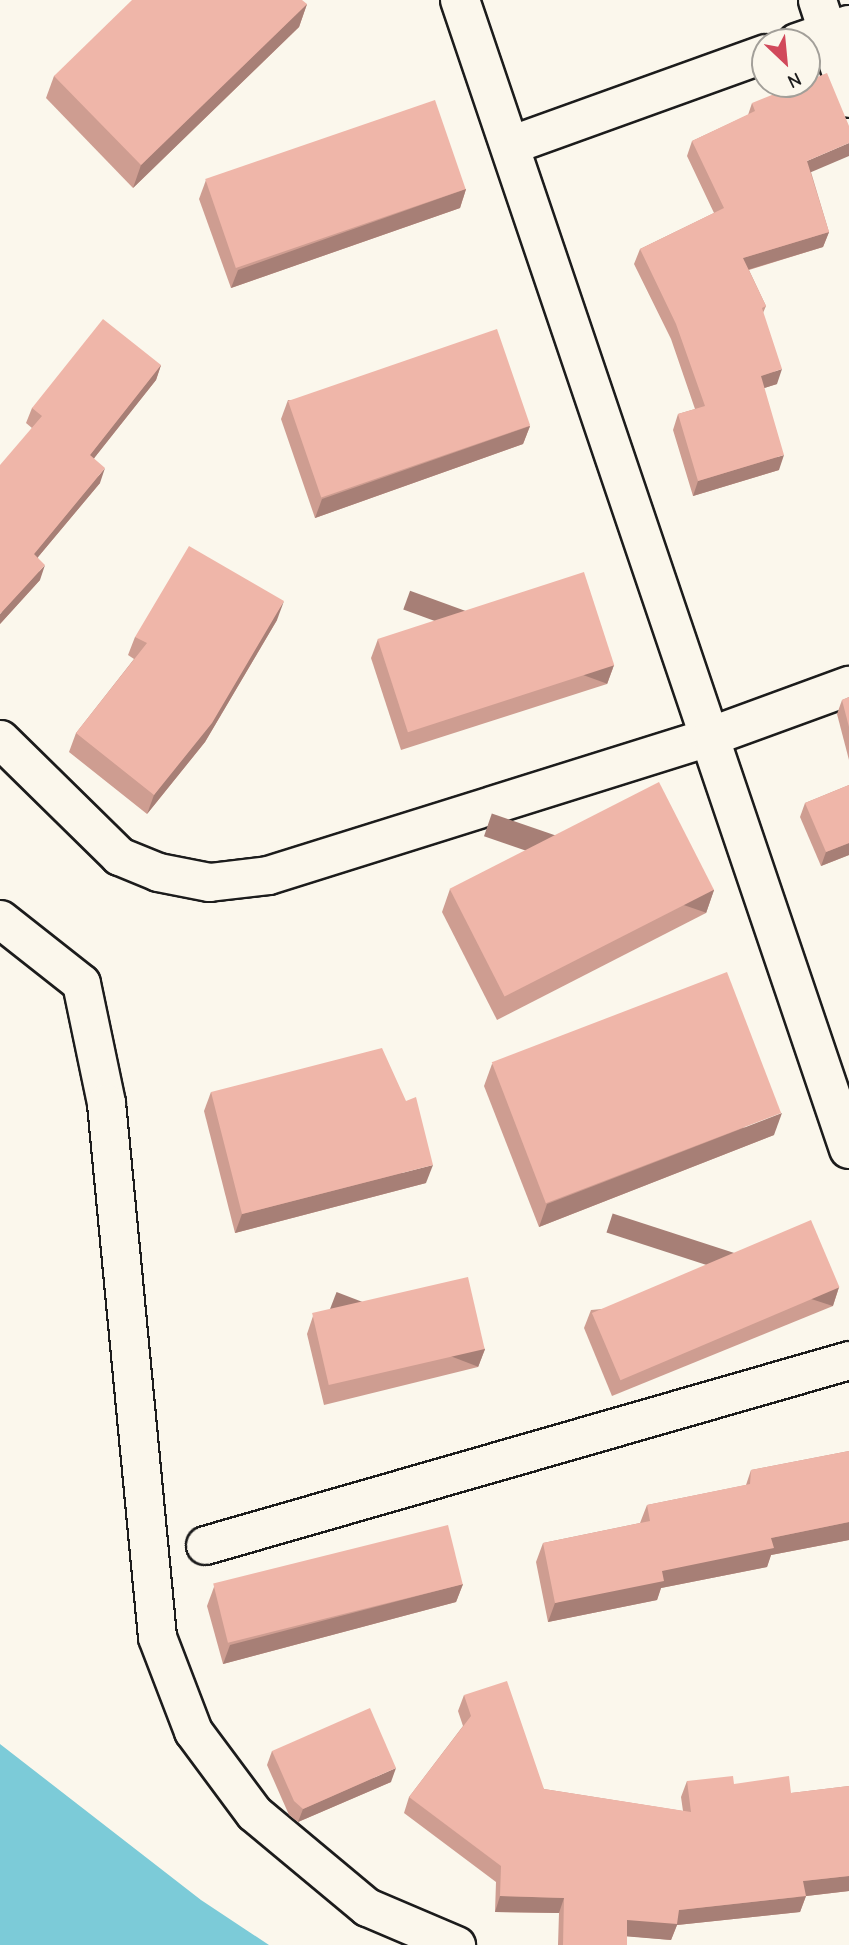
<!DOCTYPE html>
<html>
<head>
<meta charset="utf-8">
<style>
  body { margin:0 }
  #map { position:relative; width:849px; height:1945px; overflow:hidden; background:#fbf7ec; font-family:"Comic Neue",sans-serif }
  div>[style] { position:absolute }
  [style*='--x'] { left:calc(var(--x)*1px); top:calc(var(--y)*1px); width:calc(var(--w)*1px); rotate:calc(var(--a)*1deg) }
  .water>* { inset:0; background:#7ccbd8 }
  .roads { filter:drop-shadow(2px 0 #1c1c1c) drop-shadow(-2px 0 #1c1c1c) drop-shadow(0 2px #1c1c1c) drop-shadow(0 -2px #1c1c1c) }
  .minor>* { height:37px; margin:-18.5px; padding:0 18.5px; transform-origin:18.5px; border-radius:18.5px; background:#fbf7ec }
  .tertiary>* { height:38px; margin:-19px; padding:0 19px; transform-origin:19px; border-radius:19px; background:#fbf7ec }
  .wall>* { inset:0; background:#ce9d91 }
  .shaded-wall>* { inset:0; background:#a77f76; transform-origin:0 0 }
  .building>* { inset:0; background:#efb6a9; transform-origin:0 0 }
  span { translate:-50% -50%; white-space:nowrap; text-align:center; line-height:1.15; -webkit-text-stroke:5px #fbf7ec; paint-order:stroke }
  .north { position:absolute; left:751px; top:28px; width:70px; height:70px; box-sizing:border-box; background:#fbf7ec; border:2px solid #a29f99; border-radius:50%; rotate:154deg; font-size:19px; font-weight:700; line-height:28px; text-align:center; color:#1c1c1c }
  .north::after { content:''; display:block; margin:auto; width:24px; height:32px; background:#d1495b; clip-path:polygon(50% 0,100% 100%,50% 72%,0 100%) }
</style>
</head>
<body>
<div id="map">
  <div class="water">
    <i style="clip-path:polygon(0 1744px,201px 1900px,269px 1945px,0 1945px)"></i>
  </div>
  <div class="roads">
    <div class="minor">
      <i style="--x:817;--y:0;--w:103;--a:71.9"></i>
      <i style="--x:796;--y:42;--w:55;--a:-19.1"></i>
      <i style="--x:510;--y:145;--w:271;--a:-19.8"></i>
      <i style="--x:0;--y:739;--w:167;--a:44.5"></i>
      <i style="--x:119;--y:856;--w:42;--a:22.3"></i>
      <i style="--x:158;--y:872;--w:52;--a:11.1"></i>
      <i style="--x:209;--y:882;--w:59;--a:-6.8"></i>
      <i style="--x:268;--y:875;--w:465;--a:-17.4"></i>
      <i style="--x:0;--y:919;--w:103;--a:38.3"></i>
      <i style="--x:81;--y:983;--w:123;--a:78.2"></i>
      <i style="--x:106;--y:1103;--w:536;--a:84.54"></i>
      <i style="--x:157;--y:1637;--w:101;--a:69"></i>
      <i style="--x:193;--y:1731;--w:102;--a:53.4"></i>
      <i style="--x:254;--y:1813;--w:147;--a:39.8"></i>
      <i style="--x:367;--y:1907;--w:97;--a:23.1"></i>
      <i style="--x:205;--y:1545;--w:670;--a:-16.03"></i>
    </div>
    <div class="tertiary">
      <i style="--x:460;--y:0;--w:1213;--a:71.3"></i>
      <i style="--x:712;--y:736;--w:146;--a:-20.1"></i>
    </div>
  </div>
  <div class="wall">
    <i style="clip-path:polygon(307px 4px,299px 27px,133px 188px,46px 98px,54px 76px)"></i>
    <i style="clip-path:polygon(752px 103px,811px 172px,829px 232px,823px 247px,749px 270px,766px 306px,763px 313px,777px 384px,764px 388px,779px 470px,693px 496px,673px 430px,678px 414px,695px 409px,671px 339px,634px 264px,640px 249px,714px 213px,687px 156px,692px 141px,748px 115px)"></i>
    <i style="clip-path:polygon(206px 180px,466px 189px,460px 208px,231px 288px,199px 199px)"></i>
    <i style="clip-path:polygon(161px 365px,156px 380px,94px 458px,100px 483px,38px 557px,40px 580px,0 624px,32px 428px,26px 423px,32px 408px)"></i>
    <i style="clip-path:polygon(288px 400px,530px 426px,523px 444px,315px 518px,281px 419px)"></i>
    <i style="clip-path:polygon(277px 620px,205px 742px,147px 814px,69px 752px,76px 733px,134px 659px,128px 655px,135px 637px)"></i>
    <i style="clip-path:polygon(378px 639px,614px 665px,607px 684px,401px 750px,371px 658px)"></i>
    <i style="clip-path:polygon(849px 697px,849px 760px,837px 714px,842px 700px)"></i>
    <i style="clip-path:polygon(849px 785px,849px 855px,821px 866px,800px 817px,805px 803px)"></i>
    <i style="clip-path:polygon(450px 889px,714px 890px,706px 913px,497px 1020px,442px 912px)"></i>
    <i style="clip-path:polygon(492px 1064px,774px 1135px,539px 1227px,484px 1086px)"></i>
    <i style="clip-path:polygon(211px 1092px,426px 1183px,235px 1233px,204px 1111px)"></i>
    <i style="clip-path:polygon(839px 1287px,833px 1306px,612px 1396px,584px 1328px,591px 1310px)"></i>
    <i style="clip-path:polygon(313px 1316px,485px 1349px,478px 1367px,324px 1405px,307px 1334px)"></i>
    <i style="clip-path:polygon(849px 1451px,849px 1540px,771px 1555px,767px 1567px,661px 1588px,657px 1600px,548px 1622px,536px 1562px,543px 1543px,640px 1523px,647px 1505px,746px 1485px,751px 1470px)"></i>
    <i style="clip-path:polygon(463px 1584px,456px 1602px,223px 1664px,207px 1606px,214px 1587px)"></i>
    <i style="clip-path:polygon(464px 1695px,544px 1789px,683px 1811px,681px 1797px,687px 1781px,734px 1784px,791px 1793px,849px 1786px,849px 1891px,806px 1896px,800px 1912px,677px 1925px,671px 1940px,627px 1936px,627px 1945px,558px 1945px,559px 1913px,495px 1912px,496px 1882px,404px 1813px,409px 1797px,463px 1726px,458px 1711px)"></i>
    <i style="clip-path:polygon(272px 1751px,391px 1782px,298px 1822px,289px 1815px,267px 1765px)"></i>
  </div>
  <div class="shaded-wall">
    <i style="clip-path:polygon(307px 4px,299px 27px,133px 188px,141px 165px)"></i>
    <i style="clip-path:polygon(849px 143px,849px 156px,802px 176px,807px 161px)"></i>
    <i style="clip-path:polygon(466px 189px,460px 208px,231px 288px,238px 270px)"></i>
    <i style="clip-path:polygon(829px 232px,823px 247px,737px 273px,743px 258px)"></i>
    <i style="clip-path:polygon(161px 365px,156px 380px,84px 471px,90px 455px)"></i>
    <i style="clip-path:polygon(782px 369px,777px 384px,755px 391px,761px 376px)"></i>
    <i style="clip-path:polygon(530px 426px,523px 444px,315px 518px,322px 499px)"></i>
    <i style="clip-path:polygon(784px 455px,779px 470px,693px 496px,698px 481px)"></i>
    <i style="clip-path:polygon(105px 468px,100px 483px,28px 569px,34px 554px)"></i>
    <i style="clip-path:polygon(45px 565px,40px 580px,0 624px,0 614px)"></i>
    <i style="clip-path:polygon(284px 601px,277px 620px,205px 742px,147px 814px,154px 795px)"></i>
    <i style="left:614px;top:665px;width:20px;height:217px;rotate:110deg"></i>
    <i style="clip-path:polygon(849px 843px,849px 855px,821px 866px,826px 852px)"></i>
    <i style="left:714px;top:890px;width:24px;height:235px;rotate:109deg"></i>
    <i style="clip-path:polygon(782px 1113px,774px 1135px,539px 1227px,547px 1204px)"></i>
    <i style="clip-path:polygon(433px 1165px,426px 1183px,235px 1233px,242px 1214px)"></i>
    <i style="left:839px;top:1287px;width:20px;height:238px;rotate:108deg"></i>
    <i style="left:485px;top:1349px;width:19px;height:159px;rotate:111deg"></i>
    <i style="clip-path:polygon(849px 1522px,849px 1540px,771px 1555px,767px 1567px,661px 1588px,657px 1600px,548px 1622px,555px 1603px,771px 1538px)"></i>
    <i style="clip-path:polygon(463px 1584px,456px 1602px,223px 1664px,230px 1645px)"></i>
    <i style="clip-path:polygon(396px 1768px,391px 1782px,298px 1822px,303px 1809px)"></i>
    <i style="clip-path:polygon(849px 1876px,849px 1891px,798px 1897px,803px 1881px)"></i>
    <i style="clip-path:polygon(500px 1896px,564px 1898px,559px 1913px,495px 1912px)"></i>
    <i style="clip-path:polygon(806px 1896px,800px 1912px,677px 1925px,671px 1940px,622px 1936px,627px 1920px,679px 1910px)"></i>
  </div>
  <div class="building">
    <i style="clip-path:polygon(132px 0,302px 0,307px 4px,141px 165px,54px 76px)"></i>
    <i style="clip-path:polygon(827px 73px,849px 126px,849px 143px,807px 161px,829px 232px,743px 258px,766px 306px,762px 308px,782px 369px,761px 376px,784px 455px,698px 481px,678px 414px,705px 406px,676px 324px,640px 249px,724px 208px,692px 141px,755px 111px,752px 103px,799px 84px,807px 84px,807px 81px)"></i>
    <i style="left:435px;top:100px;width:94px;height:243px;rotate:71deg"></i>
    <i style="clip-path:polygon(103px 319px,161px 365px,90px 455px,105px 468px,34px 554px,45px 565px,0 614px,0 465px,42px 416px,32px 408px)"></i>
    <i style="left:497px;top:329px;width:102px;height:221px;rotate:71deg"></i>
    <i style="clip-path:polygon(189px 546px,284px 601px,212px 723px,154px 795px,76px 733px,147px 643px,135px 637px)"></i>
    <i style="left:584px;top:572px;width:98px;height:217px;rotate:72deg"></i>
    <i style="clip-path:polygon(849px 697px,849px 727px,842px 700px)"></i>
    <i style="left:659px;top:782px;width:121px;height:235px;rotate:63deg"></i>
    <i style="clip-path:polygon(849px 785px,849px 843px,826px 852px,805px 803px)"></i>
    <i style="left:727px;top:972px;width:151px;height:252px;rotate:69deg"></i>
    <i style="clip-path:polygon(382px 1048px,406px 1101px,416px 1097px,433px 1165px,242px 1214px,211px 1092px)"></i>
    <i style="left:811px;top:1220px;width:73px;height:238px;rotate:67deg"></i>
    <i style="left:468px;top:1277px;width:74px;height:160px;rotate:77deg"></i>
    <i style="clip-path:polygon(849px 1451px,849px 1522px,771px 1538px,774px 1548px,662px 1571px,664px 1581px,555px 1603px,543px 1543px,650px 1521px,647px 1505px,750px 1484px,751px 1470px)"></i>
    <i style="left:448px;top:1525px;width:61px;height:242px;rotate:76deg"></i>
    <i style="clip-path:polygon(507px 1681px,544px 1789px,691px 1812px,687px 1781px,733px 1776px,734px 1784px,789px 1776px,791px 1793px,849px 1786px,849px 1876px,803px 1881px,806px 1896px,679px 1910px,677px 1924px,627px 1920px,627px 1945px,563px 1945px,564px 1898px,500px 1896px,501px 1866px,409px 1797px,471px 1716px,464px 1695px)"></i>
    <i style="clip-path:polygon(370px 1708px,396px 1768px,303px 1809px,294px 1801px,272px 1751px)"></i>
  </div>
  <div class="north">N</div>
</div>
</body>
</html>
